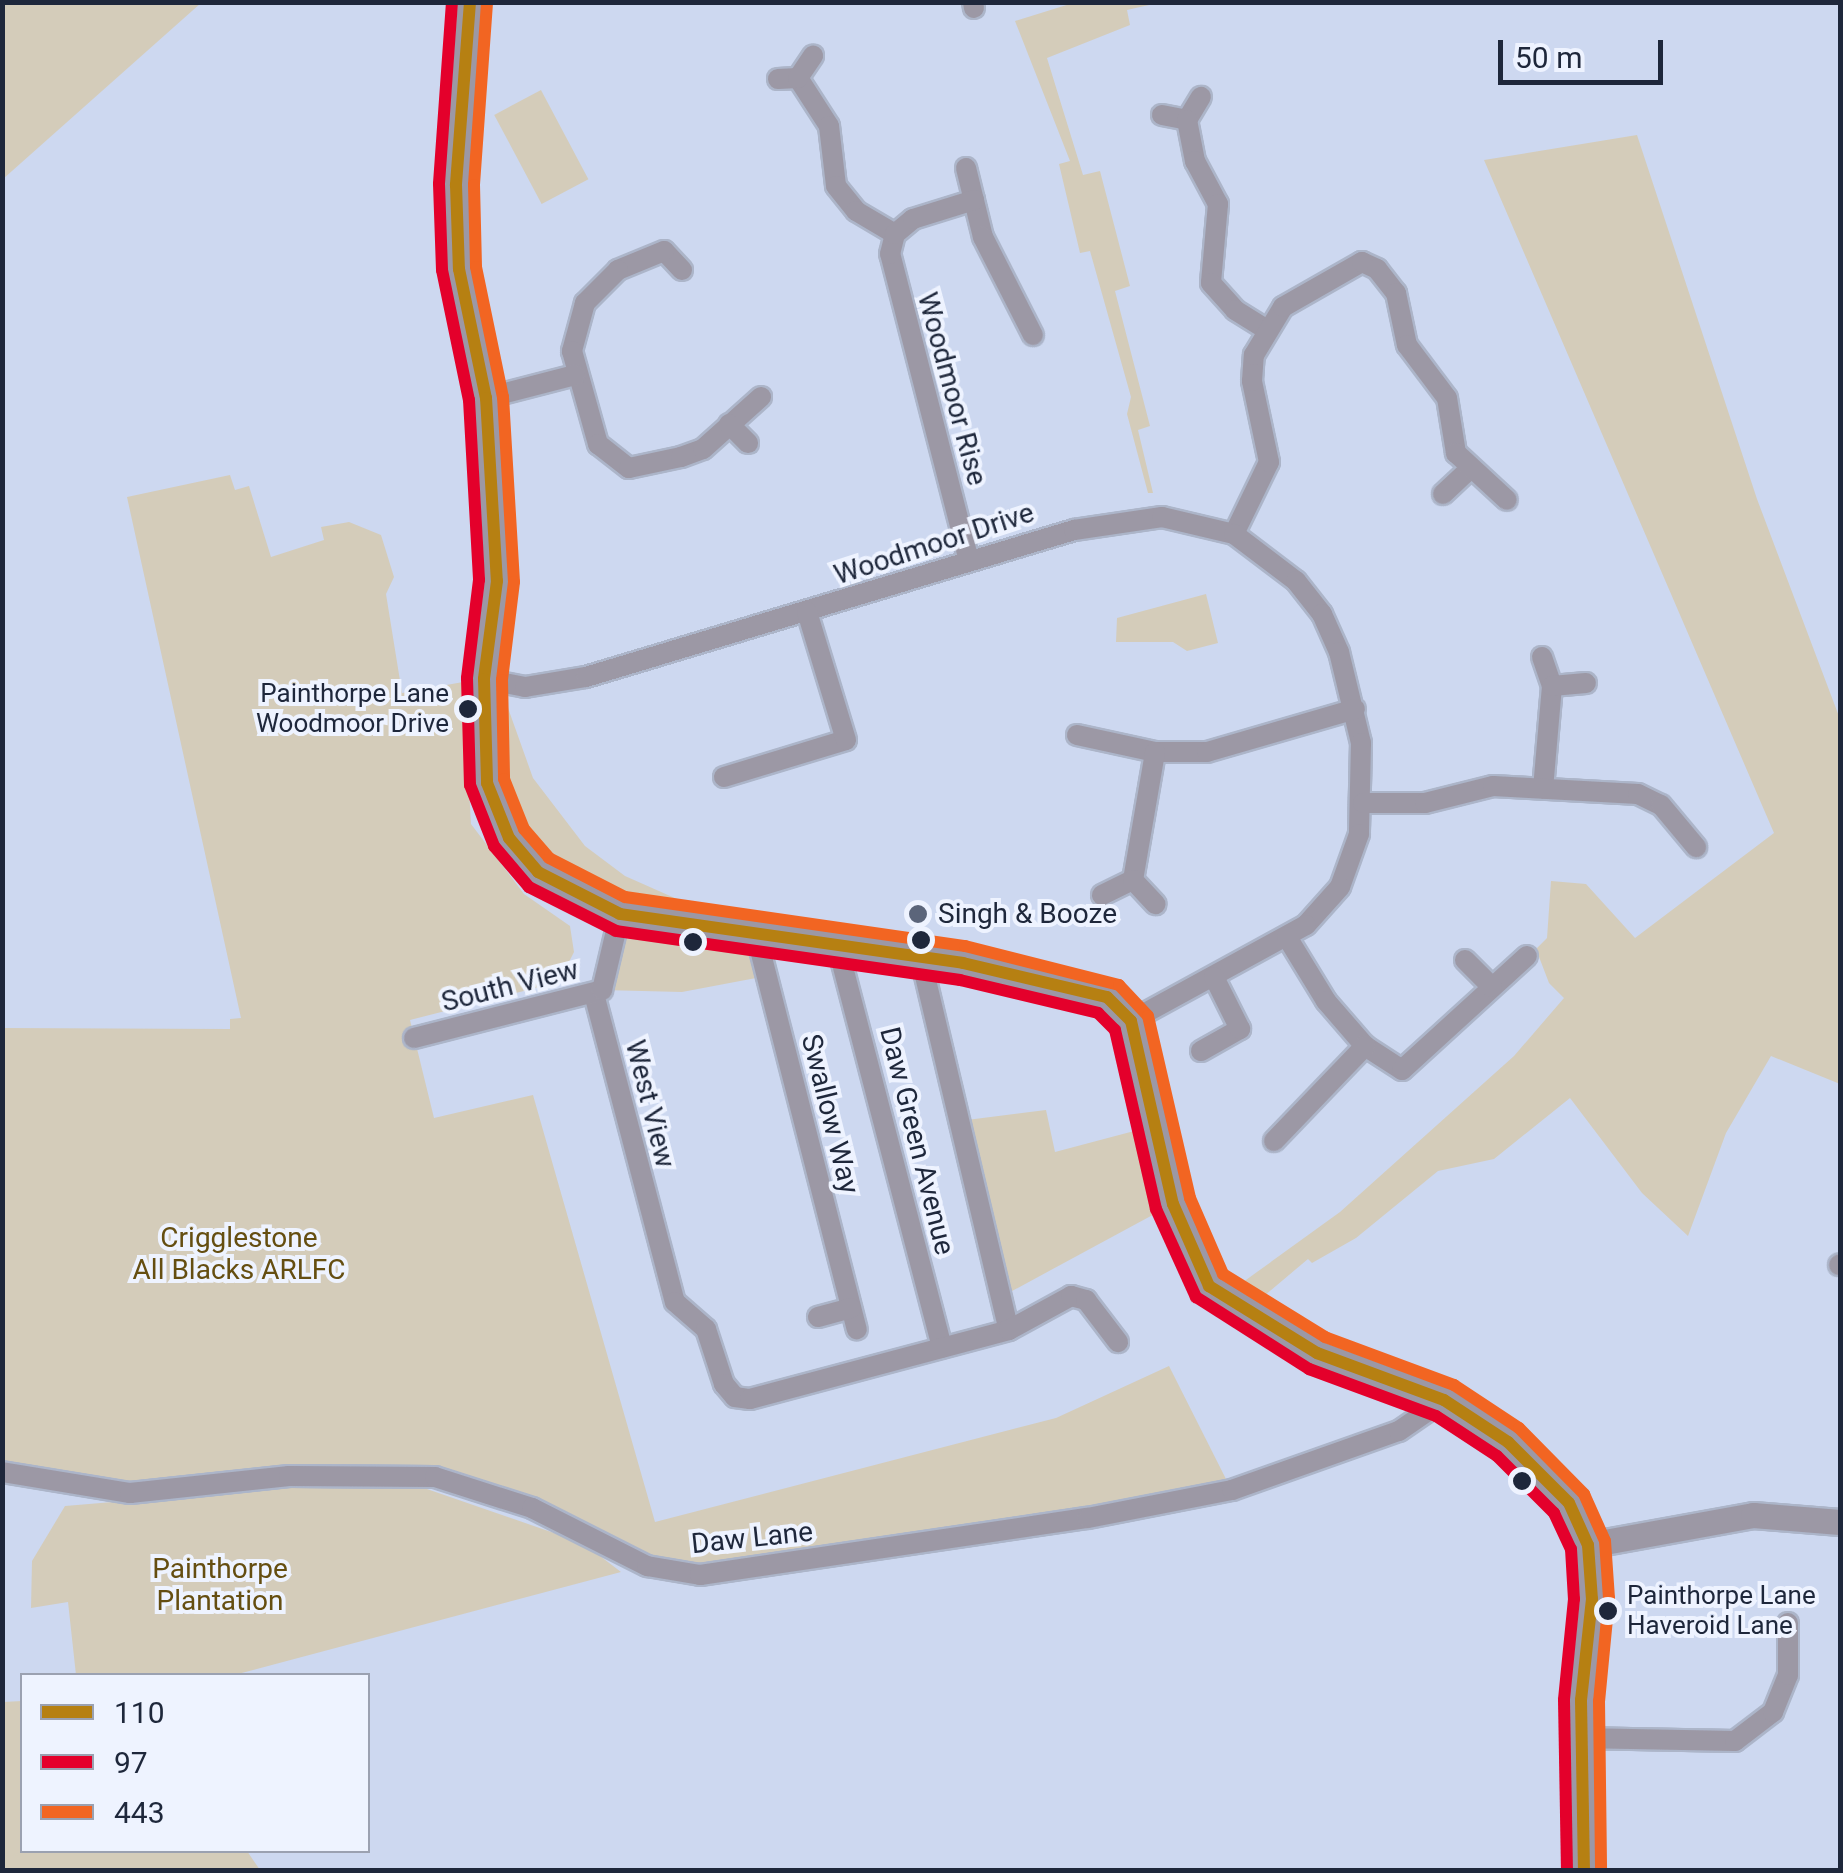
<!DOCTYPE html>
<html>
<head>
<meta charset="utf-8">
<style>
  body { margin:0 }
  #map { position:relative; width:1843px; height:1873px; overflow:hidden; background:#cdd8f0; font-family:Roboto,sans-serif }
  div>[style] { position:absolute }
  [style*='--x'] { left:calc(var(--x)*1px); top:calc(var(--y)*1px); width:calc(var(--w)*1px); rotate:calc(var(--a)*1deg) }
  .green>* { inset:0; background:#d4ccba; transform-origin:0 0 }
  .roads { filter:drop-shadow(2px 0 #acb5c9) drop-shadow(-2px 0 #acb5c9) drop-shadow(0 2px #acb5c9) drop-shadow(0 -2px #acb5c9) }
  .minor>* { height:20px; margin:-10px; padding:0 10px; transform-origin:10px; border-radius:10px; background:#9c98a5 }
  .tertiary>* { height:25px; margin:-12.5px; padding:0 12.5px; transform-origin:12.5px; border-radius:12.5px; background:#9c98a5 }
  .bus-1>* { height:12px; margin:-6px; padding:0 6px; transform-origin:6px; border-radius:6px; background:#b68012 }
  .bus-2>* { height:12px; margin:-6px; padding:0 6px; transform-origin:6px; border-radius:6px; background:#e4002b }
  .bus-3>* { height:12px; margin:-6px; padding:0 6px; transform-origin:6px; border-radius:6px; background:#f26522 }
  .dots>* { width:28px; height:28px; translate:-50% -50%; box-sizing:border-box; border:5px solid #eef3ff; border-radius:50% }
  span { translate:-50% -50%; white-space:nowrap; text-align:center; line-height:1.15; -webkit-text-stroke:8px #eef3ff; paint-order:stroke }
  .bus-label { font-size:26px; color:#1e273b }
  .right { translate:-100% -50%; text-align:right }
  .left { translate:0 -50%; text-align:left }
  .street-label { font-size:28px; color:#1e273b }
  .poi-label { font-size:28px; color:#1e273b }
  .park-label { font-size:28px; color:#654e11 }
  .frame { position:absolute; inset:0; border:5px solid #1e273b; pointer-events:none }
  .legend { position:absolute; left:20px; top:1673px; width:350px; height:180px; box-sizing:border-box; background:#eef3ff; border:2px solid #9ba1b1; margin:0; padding:12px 18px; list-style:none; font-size:30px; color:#1e273b }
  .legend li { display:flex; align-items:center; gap:20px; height:50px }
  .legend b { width:50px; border:2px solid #9ba1b1 }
  .scale { position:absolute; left:1498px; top:40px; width:165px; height:45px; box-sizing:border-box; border:5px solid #1e273b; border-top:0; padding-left:12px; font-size:30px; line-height:35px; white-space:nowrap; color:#1e273b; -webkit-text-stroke:8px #eef3ff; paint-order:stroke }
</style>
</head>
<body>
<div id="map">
  <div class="green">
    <i style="clip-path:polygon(3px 2px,201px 2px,201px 3px,3px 179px)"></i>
    <i style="clip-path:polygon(1073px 3px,1158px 3px,1127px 10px,1130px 25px,1047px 58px,1083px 175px,1100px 171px,1130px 286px,1115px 291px,1150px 426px,1138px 430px,1153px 493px,1148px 493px,1127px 414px,1131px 397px,1090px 251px,1080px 253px,1059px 164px,1070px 161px,1015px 21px)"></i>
    <i style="left:541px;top:90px;width:101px;height:53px;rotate:62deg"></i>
    <i style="clip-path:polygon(1637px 135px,1757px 499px,1840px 719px,1840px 1084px,1771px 1056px,1726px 1133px,1688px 1236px,1642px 1193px,1570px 1098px,1494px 1159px,1438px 1171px,1356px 1238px,1312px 1263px,1308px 1259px,1258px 1301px,1239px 1285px,1340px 1212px,1514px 1056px,1564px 998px,1549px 983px,1536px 949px,1547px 938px,1551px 881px,1586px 884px,1635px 938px,1774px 833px,1484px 160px)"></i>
    <i style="clip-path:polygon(230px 475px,235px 490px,249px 486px,271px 557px,324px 540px,321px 527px,349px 522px,381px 535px,394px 577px,386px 594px,402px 693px,463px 682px,471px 824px,524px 894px,570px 926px,574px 952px,559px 982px,410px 1020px,434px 1118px,533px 1095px,655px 1522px,1056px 1418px,1169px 1366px,1227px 1481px,1088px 1518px,668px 1572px,435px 1477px,164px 1491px,3px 1472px,3px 1028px,230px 1029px,230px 1019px,241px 1018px,127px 497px)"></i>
    <i style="clip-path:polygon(1206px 594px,1218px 643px,1187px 651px,1173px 642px,1116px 642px,1117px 618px)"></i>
    <i style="clip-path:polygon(498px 680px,533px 778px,585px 846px,625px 876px,756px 934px,767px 976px,682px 992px,602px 990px,619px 915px,538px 872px,487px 783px)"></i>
    <i style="clip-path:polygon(1046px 1110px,1055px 1152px,1153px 1126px,1173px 1204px,1001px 1297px,959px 1121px)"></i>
    <i style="clip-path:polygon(315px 1485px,424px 1488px,583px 1543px,621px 1572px,234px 1675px,76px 1675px,68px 1602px,31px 1608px,32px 1561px,65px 1506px)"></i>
    <i style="clip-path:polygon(22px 1701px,22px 1850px,247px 1851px,260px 1870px,3px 1870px,3px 1702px)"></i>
  </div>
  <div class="roads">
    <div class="minor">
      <i style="--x:973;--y:2;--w:6;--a:81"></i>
      <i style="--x:798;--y:78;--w:57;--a:57.1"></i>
      <i style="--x:829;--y:126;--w:60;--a:83.3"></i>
      <i style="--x:836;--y:186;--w:32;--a:51"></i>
      <i style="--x:856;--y:211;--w:45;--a:30.5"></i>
      <i style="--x:778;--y:79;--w:20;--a:-3"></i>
      <i style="--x:798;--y:78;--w:27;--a:-56"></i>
      <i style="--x:1162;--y:115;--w:25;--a:11"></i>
      <i style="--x:1187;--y:120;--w:27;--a:-59"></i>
      <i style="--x:1187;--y:120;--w:42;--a:79"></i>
      <i style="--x:1195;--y:161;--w:49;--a:61.9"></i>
      <i style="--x:1218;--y:204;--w:79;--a:95.1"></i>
      <i style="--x:1211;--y:283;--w:36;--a:48"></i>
      <i style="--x:1235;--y:310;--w:36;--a:32"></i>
      <i style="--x:966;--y:168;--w:71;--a:76.2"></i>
      <i style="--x:983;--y:237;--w:110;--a:63"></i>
      <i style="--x:682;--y:270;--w:26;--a:-133"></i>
      <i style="--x:664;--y:251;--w:50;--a:157.6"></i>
      <i style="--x:618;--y:270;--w:47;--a:135"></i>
      <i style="--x:585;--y:303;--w:50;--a:105.2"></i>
      <i style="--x:572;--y:351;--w:97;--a:74.4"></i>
      <i style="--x:598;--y:444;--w:39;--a:38"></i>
      <i style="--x:629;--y:468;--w:53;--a:-11.9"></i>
      <i style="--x:681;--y:457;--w:23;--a:-20"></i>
      <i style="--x:703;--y:449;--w:78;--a:-41.9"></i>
      <i style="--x:486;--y:398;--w:92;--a:-14.5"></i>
      <i style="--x:729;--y:424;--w:27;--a:45"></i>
      <i style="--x:1443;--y:494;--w:35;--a:-43"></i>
      <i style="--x:1234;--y:534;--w:80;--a:-64.1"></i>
      <i style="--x:1269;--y:462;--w:83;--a:-101.9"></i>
      <i style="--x:1252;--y:381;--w:26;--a:-86"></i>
      <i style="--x:1254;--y:355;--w:56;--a:-58.9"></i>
      <i style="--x:1283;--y:307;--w:91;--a:-29.7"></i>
      <i style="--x:1362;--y:262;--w:17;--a:25"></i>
      <i style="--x:1377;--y:269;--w:31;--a:52"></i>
      <i style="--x:1396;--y:293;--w:53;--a:78.1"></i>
      <i style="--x:1407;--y:345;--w:66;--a:53"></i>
      <i style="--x:1447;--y:398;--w:56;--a:80.7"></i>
      <i style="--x:1456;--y:453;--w:69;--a:42.7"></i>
      <i style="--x:968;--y:557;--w:313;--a:-104.4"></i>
      <i style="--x:890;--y:254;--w:21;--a:-76"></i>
      <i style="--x:895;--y:234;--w:23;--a:-40"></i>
      <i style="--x:913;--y:219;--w:64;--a:-17.3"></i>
      <i style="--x:1542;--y:657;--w:31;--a:71"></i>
      <i style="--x:1552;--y:686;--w:103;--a:95"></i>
      <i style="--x:484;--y:679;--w:42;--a:11"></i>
      <i style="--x:525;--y:687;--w:62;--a:-9.3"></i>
      <i style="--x:586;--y:677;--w:510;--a:-16.76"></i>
      <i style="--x:1074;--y:530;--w:89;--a:-8.4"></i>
      <i style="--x:1162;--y:517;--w:74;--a:13.3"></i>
      <i style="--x:1234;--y:534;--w:78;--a:37.2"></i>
      <i style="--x:1296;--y:581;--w:42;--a:51.8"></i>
      <i style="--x:1322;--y:614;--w:42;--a:65.9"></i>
      <i style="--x:1339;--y:652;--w:94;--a:76.4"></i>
      <i style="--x:1361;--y:743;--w:91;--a:91.3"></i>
      <i style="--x:1359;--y:834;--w:56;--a:109.7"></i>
      <i style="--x:1340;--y:887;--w:51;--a:131.8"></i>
      <i style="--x:1306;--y:925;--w:200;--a:151.3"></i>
      <i style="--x:1552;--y:686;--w:34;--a:-5"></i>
      <i style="--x:1077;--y:735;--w:80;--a:12.3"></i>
      <i style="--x:1155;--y:752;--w:52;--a:0"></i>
      <i style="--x:1207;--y:752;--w:154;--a:-16.2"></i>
      <i style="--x:724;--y:777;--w:127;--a:-16.9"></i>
      <i style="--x:846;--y:740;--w:134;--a:-106.9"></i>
      <i style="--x:1363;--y:803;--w:62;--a:0"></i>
      <i style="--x:1425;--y:803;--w:70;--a:-14"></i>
      <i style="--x:1493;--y:786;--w:145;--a:3.2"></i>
      <i style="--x:1638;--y:794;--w:25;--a:26"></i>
      <i style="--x:1661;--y:805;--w:55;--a:50.2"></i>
      <i style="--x:1133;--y:880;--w:130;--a:-80.2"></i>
      <i style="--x:1102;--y:895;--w:34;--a:-26"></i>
      <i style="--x:1133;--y:880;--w:33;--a:47"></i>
      <i style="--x:756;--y:934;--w:408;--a:75.7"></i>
      <i style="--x:1287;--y:937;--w:75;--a:58.6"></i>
      <i style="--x:1326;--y:1001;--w:60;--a:49.1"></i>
      <i style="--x:1365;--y:1046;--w:44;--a:33"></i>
      <i style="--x:1402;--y:1070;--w:169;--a:-42.4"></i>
      <i style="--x:838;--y:948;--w:413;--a:75.4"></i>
      <i style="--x:921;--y:959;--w:381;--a:76.7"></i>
      <i style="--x:1465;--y:960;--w:38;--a:45"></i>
      <i style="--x:594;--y:994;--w:318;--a:75.3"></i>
      <i style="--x:675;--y:1302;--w:41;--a:41.1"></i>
      <i style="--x:706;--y:1329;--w:58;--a:71.9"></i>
      <i style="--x:724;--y:1384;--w:17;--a:50"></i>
      <i style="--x:735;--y:1397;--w:15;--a:8"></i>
      <i style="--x:750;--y:1399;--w:268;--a:-14.9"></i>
      <i style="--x:1009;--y:1330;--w:71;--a:-28.7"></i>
      <i style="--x:1071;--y:1296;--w:16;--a:15"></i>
      <i style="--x:1086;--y:1300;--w:53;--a:52.7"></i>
      <i style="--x:414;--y:1038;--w:194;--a:-14.3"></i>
      <i style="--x:602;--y:990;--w:78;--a:-76.7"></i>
      <i style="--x:1201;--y:1051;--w:45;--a:-29.4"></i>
      <i style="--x:1240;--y:1029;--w:58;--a:-116.6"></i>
      <i style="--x:1274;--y:1141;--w:132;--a:-46.2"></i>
      <i style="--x:1839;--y:1265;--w:1;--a:-45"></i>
      <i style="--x:818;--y:1317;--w:34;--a:-15"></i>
      <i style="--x:2;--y:1472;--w:130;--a:9.3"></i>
      <i style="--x:130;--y:1493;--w:160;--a:-6.1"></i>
      <i style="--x:289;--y:1476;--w:146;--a:0.4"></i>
      <i style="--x:435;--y:1477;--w:102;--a:17.7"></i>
      <i style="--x:532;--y:1508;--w:129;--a:26.8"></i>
      <i style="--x:647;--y:1566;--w:54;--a:9.6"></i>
      <i style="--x:700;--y:1575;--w:392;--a:-8.4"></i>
      <i style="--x:1088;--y:1518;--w:147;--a:-11"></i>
      <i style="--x:1232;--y:1490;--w:177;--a:-19.5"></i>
      <i style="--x:1399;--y:1431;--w:55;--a:-34.6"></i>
      <i style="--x:1580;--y:1738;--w:155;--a:1.1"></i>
      <i style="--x:1735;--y:1741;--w:48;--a:-37.3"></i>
      <i style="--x:1773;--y:1712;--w:40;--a:-68"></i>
      <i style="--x:1788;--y:1675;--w:52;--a:-90"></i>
    </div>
    <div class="tertiary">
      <i style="--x:470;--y:2;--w:184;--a:94.4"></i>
      <i style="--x:456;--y:185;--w:84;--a:88"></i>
      <i style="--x:459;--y:269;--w:132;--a:78.2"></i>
      <i style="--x:486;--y:398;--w:77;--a:86.3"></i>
      <i style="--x:491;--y:475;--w:106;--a:86.8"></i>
      <i style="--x:497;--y:581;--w:99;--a:97.6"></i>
      <i style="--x:484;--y:679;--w:104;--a:88.3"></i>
      <i style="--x:487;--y:783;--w:59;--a:68.2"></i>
      <i style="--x:509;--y:838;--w:45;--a:49.5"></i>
      <i style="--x:538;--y:872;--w:92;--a:27.1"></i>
      <i style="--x:620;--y:914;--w:346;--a:8.1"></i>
      <i style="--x:963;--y:963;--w:148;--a:13.3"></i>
      <i style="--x:1107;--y:997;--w:34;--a:45"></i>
      <i style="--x:1131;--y:1021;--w:188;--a:77.1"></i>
      <i style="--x:1173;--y:1204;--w:90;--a:66.3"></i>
      <i style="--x:1209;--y:1286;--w:127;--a:31.8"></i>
      <i style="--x:1317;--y:1353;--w:135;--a:20.3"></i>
      <i style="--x:1444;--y:1400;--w:77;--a:33.3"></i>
      <i style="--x:1508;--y:1442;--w:86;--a:45"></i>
      <i style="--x:1569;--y:1503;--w:46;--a:65.7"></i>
      <i style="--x:1588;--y:1545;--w:54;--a:85.8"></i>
      <i style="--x:1592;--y:1599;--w:102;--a:96.2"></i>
      <i style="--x:1581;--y:1700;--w:170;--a:89"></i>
      <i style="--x:1588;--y:1545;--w:168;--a:-10.3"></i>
      <i style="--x:1753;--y:1515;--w:87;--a:4.6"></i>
    </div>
  </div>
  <div class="bus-1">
    <i style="--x:470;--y:2;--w:184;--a:94.4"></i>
    <i style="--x:456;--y:185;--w:84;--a:88"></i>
    <i style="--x:459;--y:269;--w:132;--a:78.2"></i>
    <i style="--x:486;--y:398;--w:183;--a:86.6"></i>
    <i style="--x:497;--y:581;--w:99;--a:97.6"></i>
    <i style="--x:484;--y:679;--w:104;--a:88.3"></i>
    <i style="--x:487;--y:783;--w:59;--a:68.2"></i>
    <i style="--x:509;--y:838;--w:45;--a:49.5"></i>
    <i style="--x:538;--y:872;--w:92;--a:27.1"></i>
    <i style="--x:620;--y:914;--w:346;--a:8.1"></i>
    <i style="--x:963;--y:963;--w:148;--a:13.3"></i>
    <i style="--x:1107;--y:997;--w:34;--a:45"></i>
    <i style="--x:1131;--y:1021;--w:188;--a:77.1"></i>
    <i style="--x:1173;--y:1204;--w:90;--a:66.3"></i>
    <i style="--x:1209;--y:1286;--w:127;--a:31.8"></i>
    <i style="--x:1317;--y:1353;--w:135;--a:20.3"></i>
    <i style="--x:1444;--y:1400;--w:77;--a:33.3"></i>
    <i style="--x:1508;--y:1442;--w:86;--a:45"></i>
    <i style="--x:1569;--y:1503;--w:46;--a:65.7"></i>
    <i style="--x:1588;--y:1545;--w:54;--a:85.8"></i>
    <i style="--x:1592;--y:1599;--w:102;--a:96.2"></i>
    <i style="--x:1581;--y:1700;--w:170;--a:89"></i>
  </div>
  <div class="bus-2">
    <i style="--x:452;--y:2;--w:182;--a:94.1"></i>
    <i style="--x:439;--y:184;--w:86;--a:88"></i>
    <i style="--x:442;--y:270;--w:133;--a:78.3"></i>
    <i style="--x:469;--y:400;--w:180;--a:86.8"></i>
    <i style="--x:479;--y:580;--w:99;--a:97"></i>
    <i style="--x:467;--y:678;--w:107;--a:88.4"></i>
    <i style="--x:470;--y:785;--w:66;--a:68.5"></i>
    <i style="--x:494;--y:846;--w:54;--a:49.5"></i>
    <i style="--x:529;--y:887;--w:97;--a:26.8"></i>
    <i style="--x:616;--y:931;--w:347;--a:8.1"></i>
    <i style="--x:960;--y:980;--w:142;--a:13.4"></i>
    <i style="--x:1098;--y:1013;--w:24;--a:45"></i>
    <i style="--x:1115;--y:1030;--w:184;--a:77.1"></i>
    <i style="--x:1156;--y:1209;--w:97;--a:65.6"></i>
    <i style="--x:1196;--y:1297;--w:134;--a:32.5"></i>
    <i style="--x:1309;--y:1369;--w:135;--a:20.3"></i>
    <i style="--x:1436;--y:1416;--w:73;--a:33.3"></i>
    <i style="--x:1497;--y:1456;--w:81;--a:45"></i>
    <i style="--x:1554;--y:1513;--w:40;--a:65"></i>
    <i style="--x:1571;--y:1549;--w:50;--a:86.6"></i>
    <i style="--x:1574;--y:1599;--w:101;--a:95.7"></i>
    <i style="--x:1564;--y:1700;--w:170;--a:89"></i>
  </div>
  <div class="bus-3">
    <i style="--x:487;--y:3;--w:182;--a:94.1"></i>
    <i style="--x:474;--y:185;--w:82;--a:88.6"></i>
    <i style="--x:476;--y:267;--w:133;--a:78.3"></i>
    <i style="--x:503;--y:397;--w:185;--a:86.6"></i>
    <i style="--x:514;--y:582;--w:99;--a:97"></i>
    <i style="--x:502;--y:680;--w:99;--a:88.8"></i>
    <i style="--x:504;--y:779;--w:54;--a:68.2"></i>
    <i style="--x:524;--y:829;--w:38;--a:49"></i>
    <i style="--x:549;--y:858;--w:85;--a:27.2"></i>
    <i style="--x:625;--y:897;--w:344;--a:8.2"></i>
    <i style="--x:965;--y:946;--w:159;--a:14.2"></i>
    <i style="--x:1119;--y:985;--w:42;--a:46.9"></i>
    <i style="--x:1148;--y:1016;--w:187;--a:77"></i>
    <i style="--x:1190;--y:1198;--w:83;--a:66.5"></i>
    <i style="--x:1223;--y:1274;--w:120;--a:31.7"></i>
    <i style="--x:1325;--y:1337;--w:138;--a:20.4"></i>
    <i style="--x:1454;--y:1385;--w:78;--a:33.5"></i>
    <i style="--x:1519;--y:1428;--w:93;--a:45.4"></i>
    <i style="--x:1584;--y:1494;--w:51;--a:65.9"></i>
    <i style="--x:1605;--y:1541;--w:57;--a:86"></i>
    <i style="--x:1609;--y:1598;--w:103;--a:95.5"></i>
    <i style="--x:1599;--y:1701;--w:169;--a:89.3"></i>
  </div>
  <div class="dots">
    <i style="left:468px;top:709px;background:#1e273b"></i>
    <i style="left:918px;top:914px;background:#5b657a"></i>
    <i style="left:921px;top:940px;background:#1e273b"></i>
    <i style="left:693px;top:942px;background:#1e273b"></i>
    <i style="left:1522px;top:1481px;background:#1e273b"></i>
    <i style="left:1608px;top:1611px;background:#1e273b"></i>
  </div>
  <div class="bus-label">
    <span class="right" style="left:449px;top:709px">Painthorpe Lane<br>Woodmoor Drive</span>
    <span class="left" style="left:1627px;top:1611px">Painthorpe Lane<br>Haveroid Lane</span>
  </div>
  <div class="street-label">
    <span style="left:952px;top:389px;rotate:75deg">Woodmoor Rise</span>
    <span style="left:934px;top:544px;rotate:-18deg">Woodmoor Drive</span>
    <span style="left:510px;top:986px;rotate:-14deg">South View</span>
    <span style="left:650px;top:1104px;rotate:76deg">West View</span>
    <span style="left:830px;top:1114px;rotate:76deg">Swallow Way</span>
    <span style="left:917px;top:1141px;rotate:76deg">Daw Green Avenue</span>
    <span style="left:752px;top:1538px;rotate:-6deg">Daw Lane</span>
  </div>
  <div class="poi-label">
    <span class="left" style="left:938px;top:914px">Singh &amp; Booze</span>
  </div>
  <div class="park-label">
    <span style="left:239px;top:1254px">Crigglestone<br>All Blacks ARLFC</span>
    <span style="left:220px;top:1585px">Painthorpe<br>Plantation</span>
  </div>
  <div class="frame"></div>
  <ul class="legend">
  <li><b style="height:12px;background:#b68012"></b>110</li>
  <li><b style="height:12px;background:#e4002b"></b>97</li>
  <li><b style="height:12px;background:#f26522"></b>443</li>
  </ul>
  <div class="scale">50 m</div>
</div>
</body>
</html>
